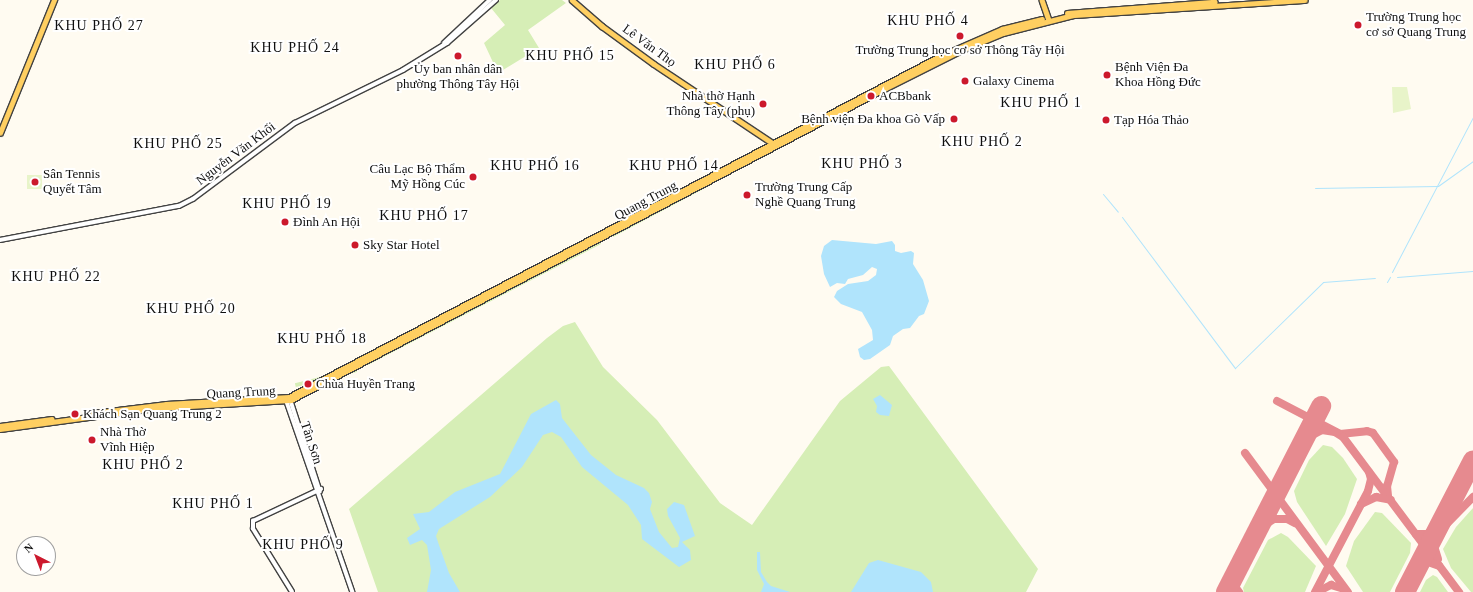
<!DOCTYPE html>
<html>
<head>
<meta charset="utf-8">
<style>
  body { margin:0 }
  #map { position:relative; width:1473px; height:592px; overflow:hidden; background:#fffbf1; font-family:"Times New Roman",serif }
  div>[style] { position:absolute }
  [style*='--x'] { left:calc(var(--x)*1px); top:calc(var(--y)*1px); width:calc(var(--w)*1px); rotate:calc(var(--a)*1deg) }
  .green>* { inset:0; background:#d6eeb6; transform-origin:0 0 }
  .pitch>* { inset:0; background:#e8f4c9; transform-origin:0 0 }
  .water>* { inset:0; background:#b0e4fc }
  .stream>* { height:1px; margin:-0.5px; padding:0 0.5px; transform-origin:0.5px; border-radius:0.5px; background:#b0e4fc }
  .taxiway>* { height:8px; margin:-4px; padding:0 4px; transform-origin:4px; border-radius:4px; background:#e68a8f }
  .runway>* { height:20px; margin:-10px; padding:0 10px; transform-origin:10px; border-radius:10px; background:#e68a8f }
  .roads { filter:drop-shadow(1px 0 #424242) drop-shadow(-1px 0 #424242) drop-shadow(0 1px #424242) drop-shadow(0 -1px #424242) }
  .minor>* { height:3.5px; margin:-1.75px; padding:0 1.75px; transform-origin:1.75px; border-radius:1.75px; background:#fff }
  .major>* { height:4.5px; margin:-2.25px; padding:0 2.25px; transform-origin:2.25px; border-radius:2.25px; background:#ffcf61 }
  .dots>* { width:11px; height:11px; translate:-50% -50%; box-sizing:border-box; border:2px solid #fff; border-radius:50% }
  span { translate:-50% -50%; white-space:nowrap; text-align:center; line-height:1.15; -webkit-text-stroke:4px #fff; paint-order:stroke }
  .poi-label { font-size:13px; color:#0f0f0f }
  .left { translate:0 -50%; text-align:left }
  .right { translate:-100% -50%; text-align:right }
  .street-label { font-size:13px; color:#0f0f0f }
  .neighbourhood-label { font-size:14px; color:#0f0f0f; letter-spacing:1px }
  .north { position:absolute; left:16px; top:536px; width:40px; height:40px; box-sizing:border-box; background:#fff; border:1px solid #9f9f9f; border-radius:50%; rotate:318deg; font-size:11px; font-weight:700; line-height:16px; text-align:center; color:#0f0f0f }
  .north::after { content:''; display:block; margin:auto; width:14px; height:18px; background:#cc192d; clip-path:polygon(50% 0,100% 100%,50% 72%,0 100%) }
</style>
</head>
<body>
<div id="map">
  <div class="green">
    <i style="clip-path:polygon(500px 0,562px 0,566px 3px,528px 30px,539px 48px,498px 73px,484px 43px,505px 25px,491px 8px)"></i>
    <i style="clip-path:polygon(710px 182px,711px 185px,613px 237px,611px 233px)"></i>
    <i style="clip-path:polygon(599px 240px,601px 244px,368px 365px,366px 362px)"></i>
    <i style="clip-path:polygon(575px 322px,603px 367px,657px 420px,720px 503px,752px 525px,840px 401px,881px 367px,889px 366px,1038px 569px,1026px 592px,378px 592px,349px 509px,547px 338px,563px 326px)"></i>
    <i style="left:356px;top:368px;width:4px;height:63px;rotate:76deg"></i>
    <i style="clip-path:polygon(1323px 445px,1332px 447px,1343px 458px,1357px 479px,1345px 514px,1326px 546px,1297px 502px,1294px 491px,1309px 460px)"></i>
    <i style="clip-path:polygon(1473px 508px,1473px 592px,1471px 592px,1451px 568px,1443px 549px,1456px 527px)"></i>
    <i style="clip-path:polygon(1375px 512px,1382px 513px,1411px 543px,1410px 553px,1390px 592px,1363px 592px,1346px 566px,1354px 541px)"></i>
    <i style="clip-path:polygon(1281px 533px,1288px 537px,1316px 566px,1305px 592px,1244px 592px,1243px 588px,1268px 540px)"></i>
    <i style="clip-path:polygon(1433px 575px,1437px 577px,1448px 592px,1420px 592px,1426px 580px)"></i>
  </div>
  <div class="pitch">
    <i style="clip-path:polygon(1407px 87px,1411px 109px,1393px 113px,1392px 87px)"></i>
    <i style="left:27px;top:175px;width:15px;height:14px"></i>
  </div>
  <div class="water">
    <i style="clip-path:polygon(832px 240px,876px 244px,892px 241px,895px 245px,895px 251px,901px 253px,911px 251px,914px 253px,913px 264px,923px 280px,929px 301px,924px 314px,919px 316px,910px 328px,903px 329px,893px 336px,890px 345px,870px 359px,864px 360px,860px 357px,858px 349px,873px 340px,872px 330px,862px 312px,841px 304px,834px 297px,837px 291px,848px 284px,868px 281px,876px 275px,877px 269px,872px 267px,863px 275px,848px 279px,845px 284px,837px 283px,830px 287px,824px 274px,821px 256px,824px 246px)"></i>
    <i style="clip-path:polygon(880px 395px,892px 405px,889px 416px,880px 415px,876px 412px,877px 406px,873px 399px)"></i>
    <i style="clip-path:polygon(556px 400px,560px 404px,562px 418px,591px 455px,616px 475px,644px 488px,649px 493px,652px 502px,650px 509px,659px 532px,672px 548px,678px 547px,680px 538px,668px 516px,667px 509px,674px 502px,684px 505px,695px 536px,682px 542px,690px 550px,691px 560px,679px 567px,642px 539px,641px 525px,628px 505px,582px 467px,561px 437px,552px 432px,543px 435px,522px 467px,490px 497px,439px 529px,436px 536px,439px 545px,449px 573px,460px 592px,427px 592px,431px 570px,427px 545px,422px 540px,410px 545px,407px 538px,420px 529px,413px 514px,429px 512px,455px 492px,500px 474px,531px 414px)"></i>
    <i style="clip-path:polygon(757px 552px,760px 552px,761px 572px,767px 582px,771px 586px,790px 592px,761px 592px,764px 584px,757px 570px)"></i>
    <i style="clip-path:polygon(878px 560px,921px 572px,931px 582px,933px 592px,851px 592px,869px 563px)"></i>
  </div>
  <div class="stream">
    <i style="--x:1315;--y:188;--w:123;--a:-0.9"></i>
    <i style="--x:1438;--y:186;--w:43;--a:-35.5"></i>
    <i style="--x:1103;--y:194;--w:23;--a:50"></i>
    <i style="--x:1122;--y:217;--w:189;--a:53.2"></i>
    <i style="--x:1235;--y:368;--w:123;--a:-44.3"></i>
    <i style="--x:1323;--y:282;--w:52;--a:-4.4"></i>
    <i style="--x:1392;--y:272;--w:175;--a:-62.4"></i>
    <i style="--x:1397;--y:277;--w:76;--a:-4.5"></i>
    <i style="--x:1387;--y:282;--w:6;--a:-59"></i>
  </div>
  <div class="taxiway">
    <i style="--x:1277;--y:401;--w:71;--a:27.6"></i>
    <i style="--x:1340;--y:434;--w:27;--a:-6"></i>
    <i style="--x:1367;--y:431;--w:6;--a:18"></i>
    <i style="--x:1373;--y:433;--w:36;--a:54"></i>
    <i style="--x:1394;--y:462;--w:25;--a:106"></i>
    <i style="--x:1387;--y:486;--w:10;--a:84"></i>
    <i style="--x:1303;--y:440;--w:21;--a:-28"></i>
    <i style="--x:1322;--y:430;--w:13;--a:9"></i>
    <i style="--x:1335;--y:432;--w:9;--a:32"></i>
    <i style="--x:1343;--y:437;--w:194;--a:53.2"></i>
    <i style="--x:1245;--y:453;--w:173;--a:53.5"></i>
    <i style="--x:1361;--y:504;--w:17;--a:-25"></i>
    <i style="--x:1376;--y:497;--w:15;--a:11"></i>
    <i style="--x:1258;--y:529;--w:19;--a:-32"></i>
    <i style="--x:1274;--y:519;--w:13;--a:0"></i>
    <i style="--x:1287;--y:519;--w:9;--a:27"></i>
    <i style="--x:1416;--y:534;--w:11;--a:0"></i>
    <i style="--x:1427;--y:534;--w:13;--a:-32"></i>
    <i style="--x:1438;--y:559;--w:21;--a:-107"></i>
    <i style="--x:1432;--y:539;--w:59;--a:-45.7"></i>
    <i style="--x:1418;--y:567;--w:11;--a:-27"></i>
    <i style="--x:1428;--y:562;--w:12;--a:20"></i>
    <i style="--x:1231;--y:581;--w:14;--a:54"></i>
    <i style="--x:1315;--y:592;--w:114;--a:-62.3"></i>
    <i style="--x:1368;--y:491;--w:12;--a:-76"></i>
    <i style="--x:1371;--y:479;--w:7;--a:-106"></i>
    <i style="--x:1317;--y:592;--w:16;--a:-27"></i>
    <i style="--x:1331;--y:585;--w:14;--a:17"></i>
  </div>
  <div class="runway">
    <i style="--x:1226;--y:592;--w:209;--a:-62.9"></i>
    <i style="--x:1405;--y:592;--w:148;--a:-62.7"></i>
  </div>
  <div class="roads">
    <div class="minor">
      <i style="--x:444;--y:43;--w:63;--a:-43.1"></i>
      <i style="--x:0;--y:240;--w:182;--a:-10.8"></i>
      <i style="--x:179;--y:206;--w:16;--a:-27"></i>
      <i style="--x:193;--y:199;--w:127;--a:-36.7"></i>
      <i style="--x:295;--y:123;--w:120;--a:-26.1"></i>
      <i style="--x:403;--y:70;--w:52;--a:-31.5"></i>
      <i style="--x:447;--y:43;--w:65;--a:-41.3"></i>
      <i style="--x:290;--y:398;--w:98;--a:72.1"></i>
      <i style="--x:286;--y:399;--w:204;--a:70.9"></i>
      <i style="--x:292;--y:592;--w:74;--a:-121.8"></i>
      <i style="--x:253;--y:529;--w:8;--a:-90"></i>
      <i style="--x:253;--y:521;--w:75;--a:-25.2"></i>
    </div>
    <div class="major">
      <i style="--x:572;--y:0;--w:40;--a:41"></i>
      <i style="--x:602;--y:26;--w:64;--a:36.2"></i>
      <i style="--x:654;--y:64;--w:144;--a:33.7"></i>
      <i style="--x:1042;--y:0;--w:21;--a:71"></i>
      <i style="--x:1067;--y:13;--w:148;--a:-4.3"></i>
      <i style="--x:0;--y:133;--w:144;--a:-67.9"></i>
      <i style="--x:93;--y:413;--w:74;--a:-7"></i>
      <i style="--x:166;--y:404;--w:123;--a:-3.3"></i>
      <i style="--x:289;--y:397;--w:733;--a:-27.65"></i>
      <i style="--x:938;--y:57;--w:70;--a:-23.6"></i>
      <i style="--x:1002;--y:29;--w:41;--a:-14"></i>
      <i style="--x:0;--y:426;--w:52;--a:-7.7"></i>
      <i style="--x:0;--y:429;--w:156;--a:-7.7"></i>
      <i style="--x:155;--y:408;--w:136;--a:-3.4"></i>
      <i style="--x:291;--y:400;--w:670;--a:-27.67"></i>
      <i style="--x:884;--y:89;--w:87;--a:-26.6"></i>
      <i style="--x:962;--y:50;--w:44;--a:-22.5"></i>
      <i style="--x:1003;--y:33;--w:72;--a:-14.4"></i>
      <i style="--x:1073;--y:15;--w:232;--a:-3.7"></i>
    </div>
  </div>
  <div class="dots">
    <i style="left:1358px;top:25px;background:#cc192d"></i>
    <i style="left:960px;top:36px;background:#cc192d"></i>
    <i style="left:458px;top:56px;background:#cc192d"></i>
    <i style="left:1107px;top:75px;background:#cc192d"></i>
    <i style="left:965px;top:81px;background:#cc192d"></i>
    <i style="left:871px;top:96px;background:#cc192d"></i>
    <i style="left:763px;top:104px;background:#cc192d"></i>
    <i style="left:954px;top:119px;background:#cc192d"></i>
    <i style="left:1106px;top:120px;background:#cc192d"></i>
    <i style="left:473px;top:177px;background:#cc192d"></i>
    <i style="left:35px;top:182px;background:#cc192d"></i>
    <i style="left:747px;top:195px;background:#cc192d"></i>
    <i style="left:285px;top:222px;background:#cc192d"></i>
    <i style="left:355px;top:245px;background:#cc192d"></i>
    <i style="left:308px;top:384px;background:#cc192d"></i>
    <i style="left:75px;top:414px;background:#cc192d"></i>
    <i style="left:92px;top:440px;background:#cc192d"></i>
  </div>
  <div class="poi-label">
    <span class="left" style="left:1366px;top:25px">Trường Trung học<br>cơ sở Quang Trung</span>
    <span style="left:960px;top:50px">Trường Trung học cơ sở Thông Tây Hội</span>
    <span class="left" style="left:1115px;top:75px">Bệnh Viện Đa<br>Khoa Hồng Đức</span>
    <span style="left:458px;top:77px">Ủy ban nhân dân<br>phường Thông Tây Hội</span>
    <span class="left" style="left:973px;top:81px">Galaxy Cinema</span>
    <span class="left" style="left:879px;top:96px">ACBbank</span>
    <span class="right" style="left:755px;top:104px">Nhà thờ Hạnh<br>Thông Tây (phụ)</span>
    <span class="right" style="left:945px;top:119px">Bệnh viện Đa khoa Gò Vấp</span>
    <span class="left" style="left:1114px;top:120px">Tạp Hóa Thảo</span>
    <span class="right" style="left:465px;top:177px">Câu Lạc Bộ Thẩm<br>Mỹ Hồng Cúc</span>
    <span class="left" style="left:43px;top:182px">Sân Tennis<br>Quyết Tâm</span>
    <span class="left" style="left:755px;top:195px">Trường Trung Cấp<br>Nghề Quang Trung</span>
    <span class="left" style="left:293px;top:222px">Đình An Hội</span>
    <span class="left" style="left:363px;top:245px">Sky Star Hotel</span>
    <span class="left" style="left:316px;top:384px">Chùa Huyền Trang</span>
    <span class="left" style="left:83px;top:414px">Khách Sạn Quang Trung 2</span>
    <span class="left" style="left:100px;top:440px">Nhà Thờ<br>Vĩnh Hiệp</span>
  </div>
  <div class="street-label">
    <span style="left:649px;top:46px;rotate:36deg">Lê Văn Thọ</span>
    <span style="left:236px;top:154px;rotate:-37deg">Nguyễn Văn Khối</span>
    <span style="left:646px;top:201px;rotate:-28deg">Quang Trung</span>
    <span style="left:241px;top:393px;rotate:-3deg">Quang Trung</span>
    <span style="left:311px;top:443px;rotate:72deg">Tân Sơn</span>
  </div>
  <div class="neighbourhood-label">
    <span style="left:928px;top:21px">KHU PHỐ 4</span>
    <span style="left:99px;top:26px">KHU PHỐ 27</span>
    <span style="left:295px;top:48px">KHU PHỐ 24</span>
    <span style="left:570px;top:56px">KHU PHỐ 15</span>
    <span style="left:735px;top:65px">KHU PHỐ 6</span>
    <span style="left:1041px;top:103px">KHU PHỐ 1</span>
    <span style="left:982px;top:142px">KHU PHỐ 2</span>
    <span style="left:178px;top:144px">KHU PHỐ 25</span>
    <span style="left:862px;top:164px">KHU PHỐ 3</span>
    <span style="left:535px;top:166px">KHU PHỐ 16</span>
    <span style="left:674px;top:166px">KHU PHỐ 14</span>
    <span style="left:287px;top:204px">KHU PHỐ 19</span>
    <span style="left:424px;top:216px">KHU PHỐ 17</span>
    <span style="left:56px;top:277px">KHU PHỐ 22</span>
    <span style="left:191px;top:309px">KHU PHỐ 20</span>
    <span style="left:322px;top:339px">KHU PHỐ 18</span>
    <span style="left:143px;top:465px">KHU PHỐ 2</span>
    <span style="left:213px;top:504px">KHU PHỐ 1</span>
    <span style="left:303px;top:545px">KHU PHỐ 9</span>
  </div>
  <div class="north">N</div>
</div>
</body>
</html>
